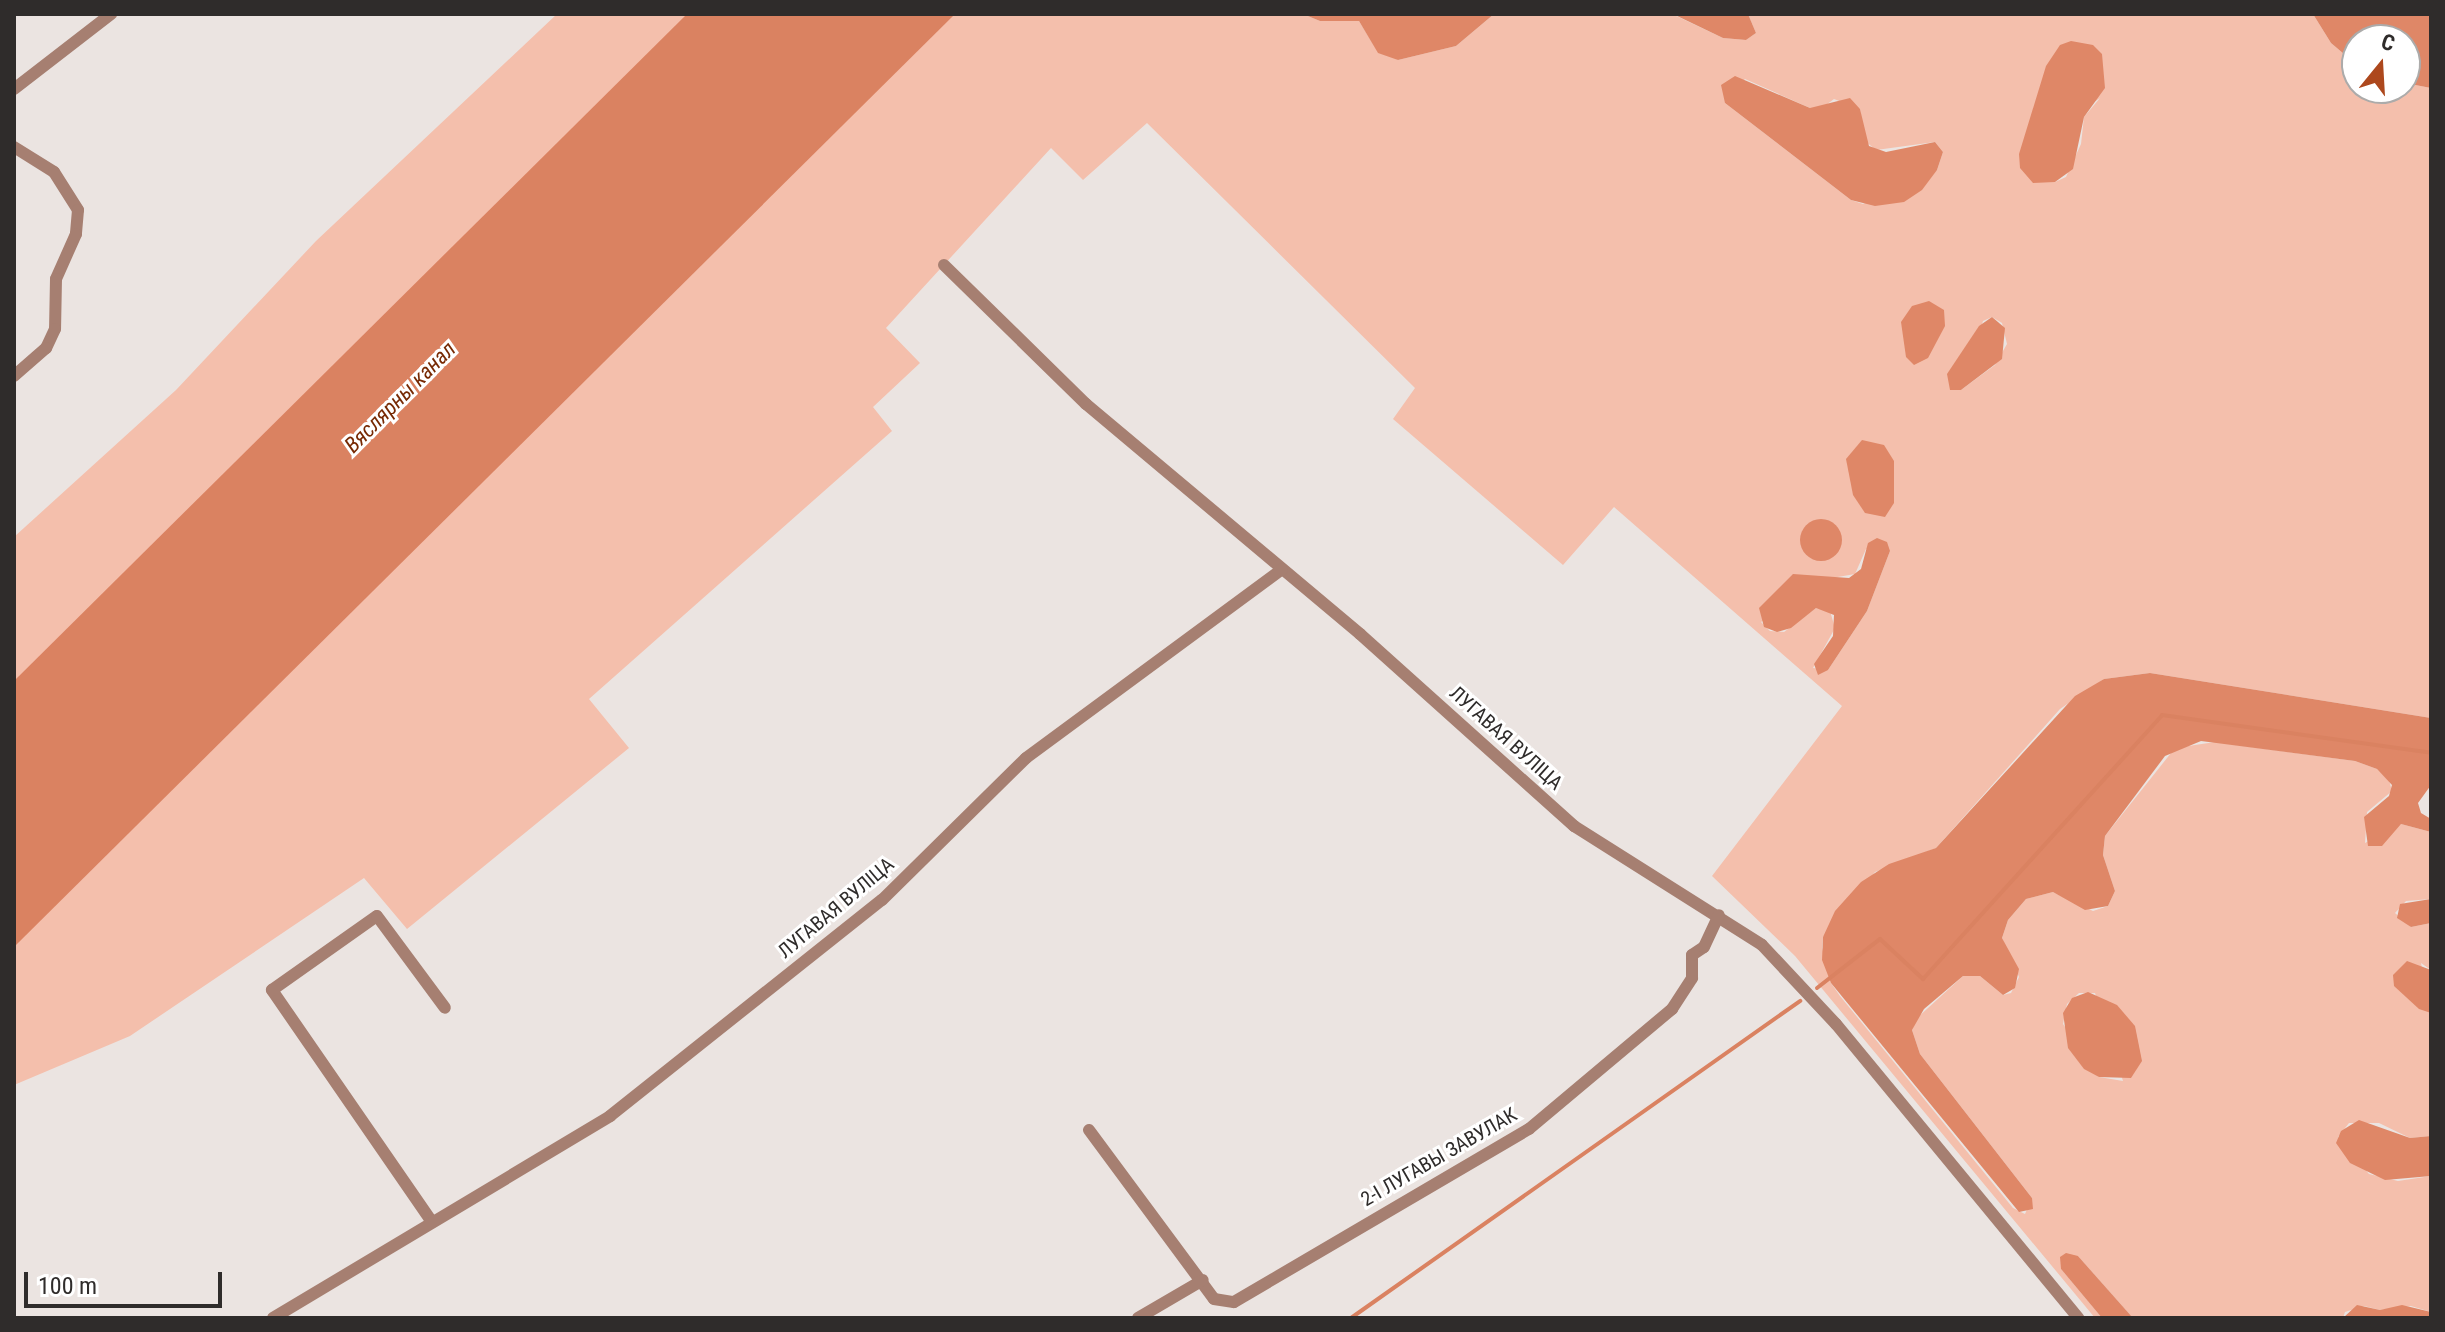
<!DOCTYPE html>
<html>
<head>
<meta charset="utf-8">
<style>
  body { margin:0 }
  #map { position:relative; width:2445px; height:1332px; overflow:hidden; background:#ebe4e1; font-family:"Roboto Condensed",sans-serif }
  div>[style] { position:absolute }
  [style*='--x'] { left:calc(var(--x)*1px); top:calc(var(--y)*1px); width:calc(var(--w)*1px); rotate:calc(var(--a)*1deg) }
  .green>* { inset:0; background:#f4bfac }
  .forest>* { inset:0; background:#df8767 }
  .round { border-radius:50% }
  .water>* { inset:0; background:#da8261 }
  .stream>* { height:4px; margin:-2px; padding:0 2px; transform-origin:2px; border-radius:2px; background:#da8261 }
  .minor>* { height:12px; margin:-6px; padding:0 6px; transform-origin:6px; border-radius:6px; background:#a67f71 }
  span { translate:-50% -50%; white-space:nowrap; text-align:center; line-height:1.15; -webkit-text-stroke:6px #fff; paint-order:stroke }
  .street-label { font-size:20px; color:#2f2c2b }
  .water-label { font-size:22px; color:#772903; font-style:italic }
  .frame { position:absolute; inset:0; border:16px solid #2f2c2b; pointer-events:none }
  .north { position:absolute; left:2341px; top:24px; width:80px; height:80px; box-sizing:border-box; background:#fff; border:2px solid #acabaa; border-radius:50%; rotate:18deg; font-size:22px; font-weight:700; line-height:32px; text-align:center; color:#2f2c2b }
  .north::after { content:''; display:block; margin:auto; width:28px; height:36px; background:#ad481d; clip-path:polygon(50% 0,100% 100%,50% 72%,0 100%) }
  .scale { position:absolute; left:24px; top:1272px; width:198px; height:36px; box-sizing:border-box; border:4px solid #2f2c2b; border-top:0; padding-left:10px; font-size:24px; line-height:28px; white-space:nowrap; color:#2f2c2b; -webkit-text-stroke:6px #fff; paint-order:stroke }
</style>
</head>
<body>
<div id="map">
  <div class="green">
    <i style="clip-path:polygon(evenodd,557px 14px,1303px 14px,1320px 21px,1359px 21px,1375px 47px,1398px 60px,1456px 46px,1494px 14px,1672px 14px,1723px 38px,1746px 40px,1756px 33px,1748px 14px,2313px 14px,2331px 43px,2357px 65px,2357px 88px,2405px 88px,2405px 83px,2431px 88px,2431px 718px,2150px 673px,2104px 679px,2060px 709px,1936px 848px,1875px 872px,1823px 937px,1822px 948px,1831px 983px,1840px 996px,2013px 1208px,2025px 1214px,2032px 1198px,1920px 1054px,1912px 1030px,1916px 1019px,1963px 976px,1980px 976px,2003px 995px,2011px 993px,2019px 977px,2002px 938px,2008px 920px,2026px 899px,2053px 892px,2093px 911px,2108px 906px,2115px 891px,2103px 855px,2105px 836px,2175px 748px,2215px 742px,2355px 761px,2377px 769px,2389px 780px,2392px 791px,2367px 812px,2365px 843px,2401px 824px,2431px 832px,2431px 899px,2406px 901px,2395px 913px,2411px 927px,2431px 923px,2431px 970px,2421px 963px,2431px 1013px,2431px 1136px,2410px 1138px,2379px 1123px,2349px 1123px,2338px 1137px,2369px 1174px,2398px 1181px,2431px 1176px,2431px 1312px,2411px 1306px,2380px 1310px,2364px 1306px,2345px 1312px,2343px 1318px,2133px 1318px,2078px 1256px,2061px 1269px,2102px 1318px,2095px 1318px,1795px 956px,1712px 876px,1842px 706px,1614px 507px,1563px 565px,1393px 419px,1415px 388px,1147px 123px,1083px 180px,1051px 148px,886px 328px,920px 363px,873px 407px,892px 431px,589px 699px,629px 748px,407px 929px,364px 878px,130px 1036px,14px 1085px,14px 537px,176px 390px,316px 241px,557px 14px,1745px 79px,1810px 108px,1822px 108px,1834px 99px,1860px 109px,1864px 140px,1876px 150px,1935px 142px,1943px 152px,1937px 170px,1863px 204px,1851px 200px,1725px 103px,1745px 79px,557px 14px,2100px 98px,2084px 117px,2081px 144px,2066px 177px,2055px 182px,2019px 154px,2100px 98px,557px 14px,1992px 317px,2002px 323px,2007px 344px,1995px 365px,1961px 390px,1983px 321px,1992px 317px,557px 14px,1866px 549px,1890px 551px,1867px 611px,1828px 670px,1813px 668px,1835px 628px,1830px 611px,1816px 608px,1784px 632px,1770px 631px,1761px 622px,1832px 578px,1855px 574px,1866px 549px,557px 14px,2079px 993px,2095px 993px,2123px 1081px,2099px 1077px,2063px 1024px,2067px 1004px,2079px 993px)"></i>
  </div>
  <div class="forest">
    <i style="clip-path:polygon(1303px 14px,1494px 14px,1456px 46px,1398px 60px,1378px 53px,1359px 21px,1320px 21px)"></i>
    <i style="clip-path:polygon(1673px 14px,1748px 14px,1756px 33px,1746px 40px,1723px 38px)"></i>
    <i style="clip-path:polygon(2313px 14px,2431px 14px,2431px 88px,2405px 83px,2405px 40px,2357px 40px,2357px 65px,2331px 43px)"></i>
    <i style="clip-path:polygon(2071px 41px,2093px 45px,2102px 54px,2105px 88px,2084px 117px,2073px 169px,2055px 182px,2033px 183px,2020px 168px,2019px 154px,2046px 66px,2060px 45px)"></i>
    <i style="clip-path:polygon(1735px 76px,1810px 108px,1850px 98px,1860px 109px,1869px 146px,1886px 152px,1935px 142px,1943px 152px,1937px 170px,1922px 190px,1904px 202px,1875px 206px,1851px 200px,1725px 103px,1721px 85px)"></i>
    <i style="clip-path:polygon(1929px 301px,1944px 310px,1945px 326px,1928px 358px,1914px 365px,1906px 357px,1901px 322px,1912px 306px)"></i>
    <i style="clip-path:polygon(1992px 317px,2005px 328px,2002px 359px,1961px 390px,1950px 390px,1947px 374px,1979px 326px)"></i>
    <i style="clip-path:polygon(1862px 440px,1884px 445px,1894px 461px,1894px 503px,1885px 517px,1865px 513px,1853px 495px,1846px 459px)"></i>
    <i class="round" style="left:1800px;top:519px;width:42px;height:42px"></i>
    <i style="clip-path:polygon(1877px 538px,1887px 542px,1890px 551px,1867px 611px,1828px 670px,1818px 675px,1814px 664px,1833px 636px,1834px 615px,1816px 608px,1791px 628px,1777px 632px,1764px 627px,1759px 608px,1793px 574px,1849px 578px,1861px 569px,1868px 543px)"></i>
    <i style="clip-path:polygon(2150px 673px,2431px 718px,2431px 785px,2418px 803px,2421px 813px,2431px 819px,2431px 832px,2401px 824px,2382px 846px,2368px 846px,2364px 817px,2389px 796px,2392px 785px,2377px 769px,2355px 761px,2201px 741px,2165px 756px,2105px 836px,2103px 855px,2115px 891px,2108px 906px,2085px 910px,2053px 892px,2026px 899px,2008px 920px,2002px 938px,2019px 969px,2015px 988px,2003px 995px,1980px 976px,1963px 976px,1924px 1009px,1912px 1030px,1920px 1054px,2032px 1198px,2033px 1209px,2019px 1212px,1831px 983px,1822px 960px,1823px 937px,1835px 911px,1861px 882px,1889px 864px,1936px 848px,2075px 696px,2104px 679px)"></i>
    <i style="clip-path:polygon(2431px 899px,2431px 923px,2411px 927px,2397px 918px,2400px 904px)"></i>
    <i style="clip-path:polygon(2407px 961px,2431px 970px,2431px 1013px,2419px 1009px,2394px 986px,2393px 975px)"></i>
    <i style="clip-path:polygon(2088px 992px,2117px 1005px,2135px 1026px,2142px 1061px,2131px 1078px,2099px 1077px,2084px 1069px,2068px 1048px,2063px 1013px,2072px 998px)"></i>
    <i style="clip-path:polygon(2359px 1120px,2410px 1138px,2431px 1136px,2431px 1176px,2385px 1180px,2350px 1163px,2336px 1143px,2341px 1131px)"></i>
    <i style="clip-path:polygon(2066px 1253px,2078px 1256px,2133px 1318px,2102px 1318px,2061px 1269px,2060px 1257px)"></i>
    <i style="clip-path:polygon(2357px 1305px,2380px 1310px,2402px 1305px,2431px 1312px,2431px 1318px,2343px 1318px)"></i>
  </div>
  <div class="water">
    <i style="clip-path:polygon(687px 14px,955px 14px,14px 947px,14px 681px)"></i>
  </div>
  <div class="stream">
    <i style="--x:1817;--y:988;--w:80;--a:-37.9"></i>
    <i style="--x:1880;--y:939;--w:59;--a:42.9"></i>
    <i style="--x:1923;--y:979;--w:356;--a:-47.8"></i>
    <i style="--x:2162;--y:715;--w:272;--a:8"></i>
    <i style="--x:1351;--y:1318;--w:550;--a:-35.22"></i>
  </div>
  <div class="minor">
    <i style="--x:14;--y:89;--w:123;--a:-37.7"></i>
    <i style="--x:14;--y:147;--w:47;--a:32"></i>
    <i style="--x:54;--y:172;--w:45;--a:57.7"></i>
    <i style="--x:78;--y:210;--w:24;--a:95"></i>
    <i style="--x:76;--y:234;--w:49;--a:114"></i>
    <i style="--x:56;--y:279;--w:50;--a:91.1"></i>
    <i style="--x:55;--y:329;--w:21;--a:115"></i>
    <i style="--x:46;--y:348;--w:43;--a:138.8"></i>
    <i style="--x:944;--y:265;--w:199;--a:44.4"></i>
    <i style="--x:1086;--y:404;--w:358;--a:40"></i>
    <i style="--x:1360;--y:634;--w:288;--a:41.9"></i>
    <i style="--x:1574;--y:826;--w:222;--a:32.3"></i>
    <i style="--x:1762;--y:945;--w:108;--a:46.9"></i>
    <i style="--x:1836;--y:1024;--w:381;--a:50.5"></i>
    <i style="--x:1089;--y:1130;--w:210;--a:53.5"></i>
    <i style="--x:1214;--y:1299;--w:20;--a:9"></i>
    <i style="--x:1234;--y:1302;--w:342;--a:-30.4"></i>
    <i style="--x:1529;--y:1129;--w:187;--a:-40"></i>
    <i style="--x:1672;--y:1009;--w:37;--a:-57"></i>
    <i style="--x:1692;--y:978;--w:23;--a:-90"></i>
    <i style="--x:1692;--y:955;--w:14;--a:-34"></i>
    <i style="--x:1704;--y:947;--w:35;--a:-65"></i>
    <i style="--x:432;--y:1222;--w:282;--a:-124.6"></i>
    <i style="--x:272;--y:990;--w:128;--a:-35.2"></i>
    <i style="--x:377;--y:916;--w:114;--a:53.5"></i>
    <i style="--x:273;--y:1318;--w:393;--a:-30.9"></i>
    <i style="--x:610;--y:1116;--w:347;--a:-38.5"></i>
    <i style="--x:882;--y:900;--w:202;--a:-44.6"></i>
    <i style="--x:1026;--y:758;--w:318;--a:-36.4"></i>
    <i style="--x:1138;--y:1318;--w:75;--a:-30.3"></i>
  </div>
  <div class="street-label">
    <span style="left:1506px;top:738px;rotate:42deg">ЛУГАВАЯ ВУЛІЦА</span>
    <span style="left:836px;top:908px;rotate:-40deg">ЛУГАВАЯ ВУЛІЦА</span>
    <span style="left:1439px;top:1157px;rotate:-30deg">2-І ЛУГАВЫ ЗАВУЛАК</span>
  </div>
  <div class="water-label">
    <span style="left:400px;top:397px;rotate:-45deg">Вяслярны канал</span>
  </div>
  <div class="frame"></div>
  <div class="north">С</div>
  <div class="scale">100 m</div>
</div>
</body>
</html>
